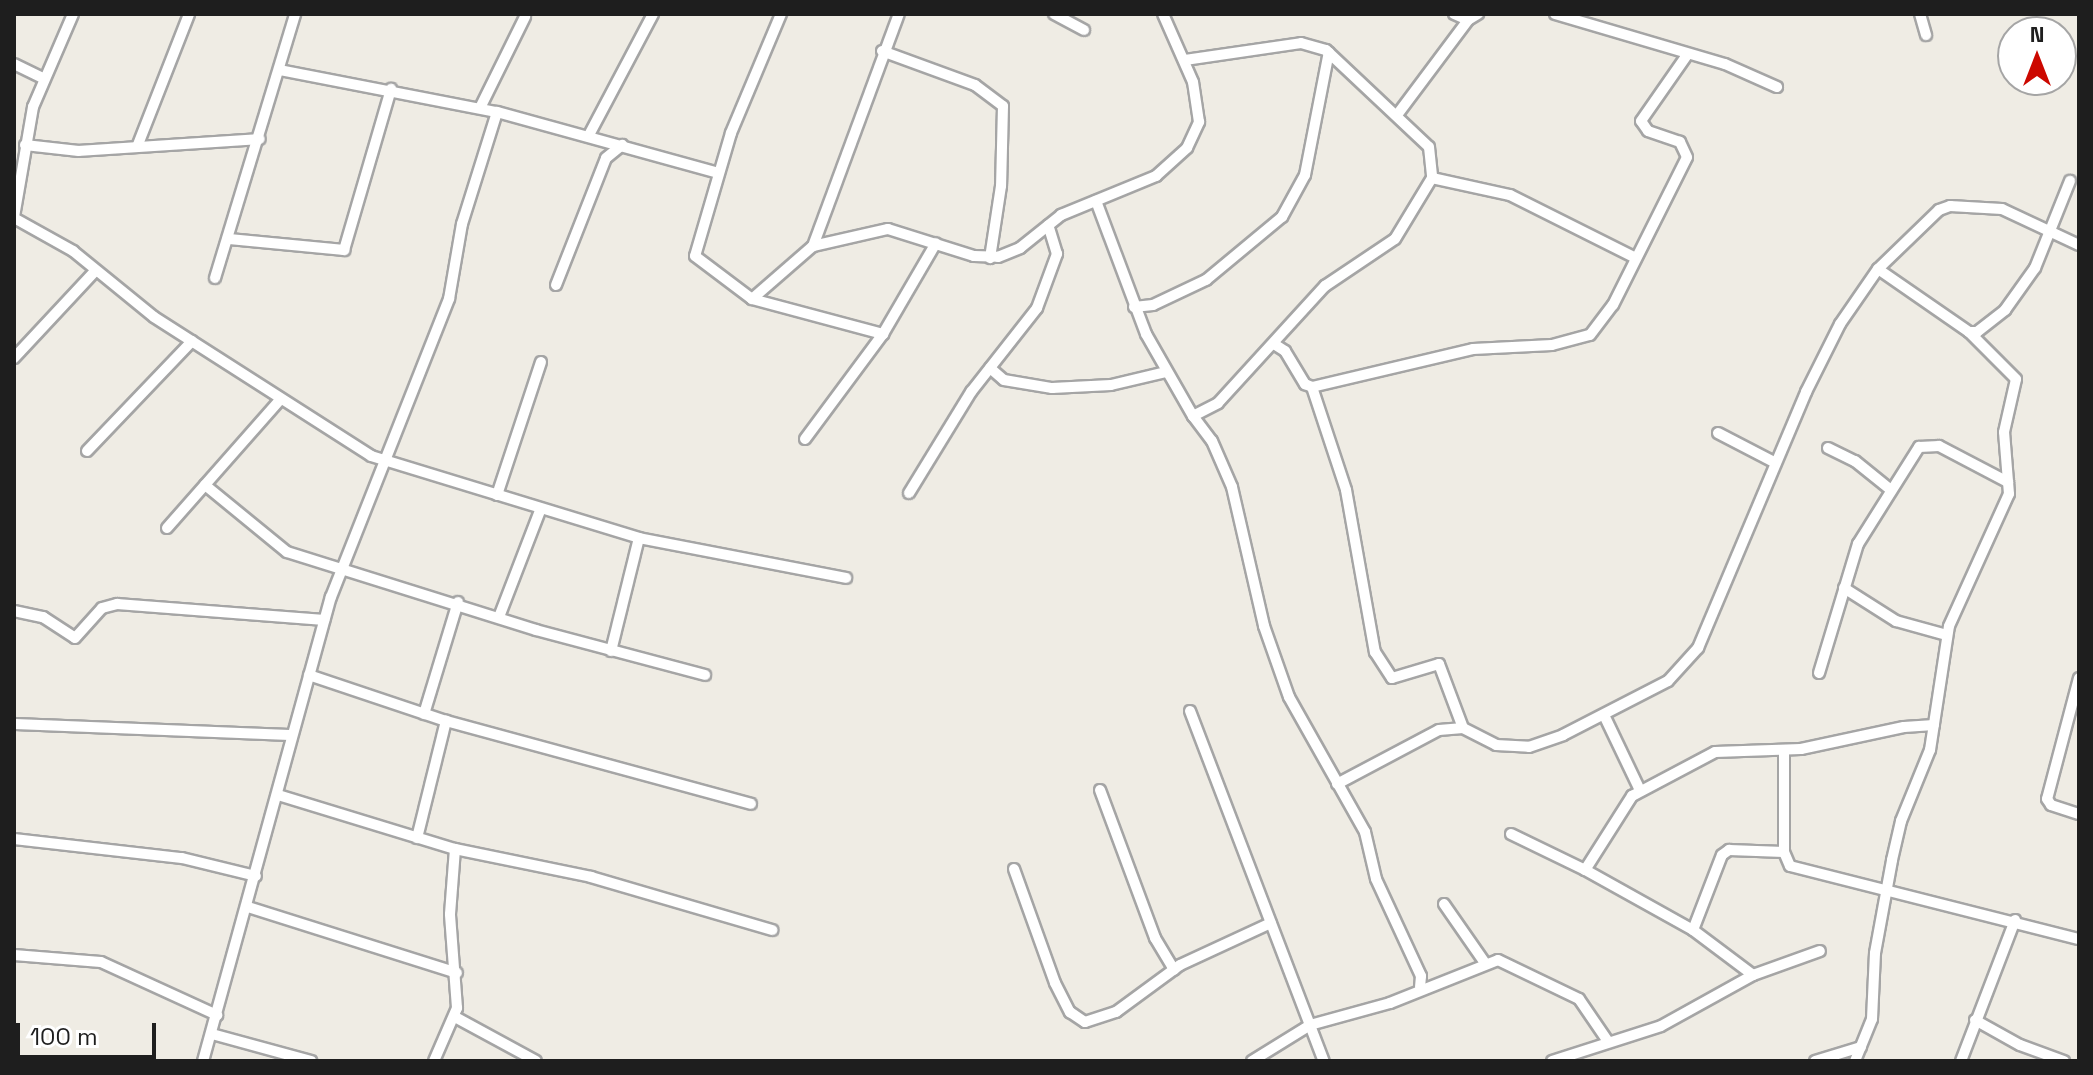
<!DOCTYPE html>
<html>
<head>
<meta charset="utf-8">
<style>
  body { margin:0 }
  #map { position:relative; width:2093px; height:1075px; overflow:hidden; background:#efece4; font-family:"Space Grotesk",sans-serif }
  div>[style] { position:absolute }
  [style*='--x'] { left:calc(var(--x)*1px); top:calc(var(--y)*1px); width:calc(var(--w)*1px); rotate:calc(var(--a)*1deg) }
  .roads { filter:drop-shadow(2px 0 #a5a5a5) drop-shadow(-2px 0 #a5a5a5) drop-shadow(0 2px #a5a5a5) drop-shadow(0 -2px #a5a5a5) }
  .minor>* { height:10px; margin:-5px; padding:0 5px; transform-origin:5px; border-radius:5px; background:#fff }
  span { translate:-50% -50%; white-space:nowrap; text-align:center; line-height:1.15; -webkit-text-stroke:6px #fff; paint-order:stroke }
  .frame { position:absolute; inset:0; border:16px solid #1e1e1e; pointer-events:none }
  .north { position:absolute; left:1997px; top:16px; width:80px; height:80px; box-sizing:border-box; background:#fff; border:2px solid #a5a5a5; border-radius:50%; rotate:0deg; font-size:22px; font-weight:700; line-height:32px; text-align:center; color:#1e1e1e }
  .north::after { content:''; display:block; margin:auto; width:28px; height:36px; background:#cc0800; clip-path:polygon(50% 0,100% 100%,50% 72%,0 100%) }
  .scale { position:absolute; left:16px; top:1023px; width:140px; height:36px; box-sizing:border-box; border:4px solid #1e1e1e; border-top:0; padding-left:10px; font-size:24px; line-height:28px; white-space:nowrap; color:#1e1e1e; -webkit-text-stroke:6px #fff; paint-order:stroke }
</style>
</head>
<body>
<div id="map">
  <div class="roads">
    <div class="minor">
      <i style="--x:781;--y:14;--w:129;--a:112.8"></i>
      <i style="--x:731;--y:133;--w:128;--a:106.3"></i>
      <i style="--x:695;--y:256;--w:71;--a:37"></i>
      <i style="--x:752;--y:299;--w:136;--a:15"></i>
      <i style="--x:1054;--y:14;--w:34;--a:28"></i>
      <i style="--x:1454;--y:14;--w:15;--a:23"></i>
      <i style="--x:1555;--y:14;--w:177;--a:16.4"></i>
      <i style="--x:1725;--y:64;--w:57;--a:23.9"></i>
      <i style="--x:1920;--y:14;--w:22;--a:74"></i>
      <i style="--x:882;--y:51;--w:99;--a:20.1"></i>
      <i style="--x:975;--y:85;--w:35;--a:37"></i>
      <i style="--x:1003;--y:106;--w:80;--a:91.4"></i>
      <i style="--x:1001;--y:186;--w:73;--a:98.7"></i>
      <i style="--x:1185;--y:60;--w:117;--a:-8.3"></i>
      <i style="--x:1301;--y:43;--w:26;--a:16"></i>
      <i style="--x:1326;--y:50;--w:141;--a:43.3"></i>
      <i style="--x:1429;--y:147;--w:31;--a:84"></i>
      <i style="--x:14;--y:64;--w:32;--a:26"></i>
      <i style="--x:280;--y:70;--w:221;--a:11"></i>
      <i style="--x:497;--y:112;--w:229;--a:15.4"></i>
      <i style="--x:480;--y:108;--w:102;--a:-63.7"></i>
      <i style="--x:1397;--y:115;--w:119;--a:-53.2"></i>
      <i style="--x:1468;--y:20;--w:12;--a:-31"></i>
      <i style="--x:589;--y:135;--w:137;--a:-62.1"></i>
      <i style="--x:25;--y:145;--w:54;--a:6.3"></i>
      <i style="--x:79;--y:151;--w:181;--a:-3.8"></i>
      <i style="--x:137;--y:147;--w:143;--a:-68.6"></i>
      <i style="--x:1096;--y:201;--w:142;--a:69.4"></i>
      <i style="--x:1146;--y:334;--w:95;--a:60.2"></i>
      <i style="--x:1193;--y:416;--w:28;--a:-27"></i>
      <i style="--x:1218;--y:403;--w:159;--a:-47.6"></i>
      <i style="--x:1325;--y:286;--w:84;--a:-33.9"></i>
      <i style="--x:1395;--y:239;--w:71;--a:-58.8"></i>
      <i style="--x:1432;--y:178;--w:80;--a:12.3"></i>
      <i style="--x:1510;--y:195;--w:139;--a:26.6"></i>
      <i style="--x:14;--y:217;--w:112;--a:-80.2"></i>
      <i style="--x:33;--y:107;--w:101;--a:-66.7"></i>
      <i style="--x:14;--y:218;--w:68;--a:29.2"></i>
      <i style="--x:73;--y:251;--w:104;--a:39.2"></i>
      <i style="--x:154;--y:317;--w:258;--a:32.6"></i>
      <i style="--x:371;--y:456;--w:280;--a:17"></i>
      <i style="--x:639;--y:538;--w:211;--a:10.9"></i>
      <i style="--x:229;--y:239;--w:116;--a:5.5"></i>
      <i style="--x:344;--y:250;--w:168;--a:-73.7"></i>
      <i style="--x:813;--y:246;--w:77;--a:-12.8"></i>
      <i style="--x:888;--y:229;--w:90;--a:17.4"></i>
      <i style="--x:974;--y:256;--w:24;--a:2"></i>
      <i style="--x:998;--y:257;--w:24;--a:-22"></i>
      <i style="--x:1020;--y:248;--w:53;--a:-38.8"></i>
      <i style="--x:1061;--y:215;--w:103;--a:-22.3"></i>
      <i style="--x:1156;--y:176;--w:42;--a:-42.1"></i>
      <i style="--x:1187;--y:148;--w:29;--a:-65"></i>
      <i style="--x:1199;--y:122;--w:40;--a:-98.5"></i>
      <i style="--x:1193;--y:82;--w:74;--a:-113.8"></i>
      <i style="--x:1878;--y:269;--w:111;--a:34.7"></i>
      <i style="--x:1969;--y:332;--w:8;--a:0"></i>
      <i style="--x:1977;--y:332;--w:36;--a:-38"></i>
      <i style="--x:2005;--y:310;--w:52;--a:-54.5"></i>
      <i style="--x:2035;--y:268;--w:94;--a:-68.1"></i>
      <i style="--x:215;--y:278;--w:276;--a:-73.1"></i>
      <i style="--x:556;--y:285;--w:136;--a:-68.5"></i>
      <i style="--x:606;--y:158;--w:21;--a:-39"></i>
      <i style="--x:752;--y:299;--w:81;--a:-41"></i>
      <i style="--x:813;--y:246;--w:247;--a:-69.7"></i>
      <i style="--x:1134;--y:307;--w:19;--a:-6"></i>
      <i style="--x:1153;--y:305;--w:59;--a:-25.3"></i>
      <i style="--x:1206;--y:280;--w:99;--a:-39.7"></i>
      <i style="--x:1282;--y:217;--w:48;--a:-61.3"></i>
      <i style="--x:1305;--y:175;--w:125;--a:-79"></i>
      <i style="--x:1274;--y:344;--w:13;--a:32"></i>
      <i style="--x:1285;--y:351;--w:39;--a:59"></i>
      <i style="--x:1305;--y:384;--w:8;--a:23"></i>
      <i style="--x:1312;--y:387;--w:165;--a:-13.3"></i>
      <i style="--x:1473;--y:349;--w:79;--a:-2.9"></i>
      <i style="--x:1552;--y:345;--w:39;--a:-15"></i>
      <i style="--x:1590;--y:335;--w:38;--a:-53"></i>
      <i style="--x:1613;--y:305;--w:165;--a:-63.4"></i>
      <i style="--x:1687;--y:157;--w:17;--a:-115"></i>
      <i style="--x:1680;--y:142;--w:34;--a:-161"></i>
      <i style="--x:1648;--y:131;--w:12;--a:-125"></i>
      <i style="--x:1641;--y:121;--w:80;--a:-55.1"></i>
      <i style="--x:14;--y:358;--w:119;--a:-47"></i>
      <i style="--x:990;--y:368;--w:18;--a:41"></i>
      <i style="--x:1004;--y:380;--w:49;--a:9.5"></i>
      <i style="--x:1052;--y:388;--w:59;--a:-2.9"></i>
      <i style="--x:1111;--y:385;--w:57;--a:-13.3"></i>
      <i style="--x:1312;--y:387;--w:108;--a:71.7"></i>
      <i style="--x:1346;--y:490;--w:165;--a:79.9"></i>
      <i style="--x:1375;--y:652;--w:31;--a:57"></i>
      <i style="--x:1392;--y:678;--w:49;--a:-16.6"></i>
      <i style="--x:1439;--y:664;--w:68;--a:69.4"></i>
      <i style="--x:1193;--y:416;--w:31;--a:53"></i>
      <i style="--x:1212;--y:441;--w:50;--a:66.5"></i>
      <i style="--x:1232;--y:487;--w:143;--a:77"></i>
      <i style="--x:1264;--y:626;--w:75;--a:70.6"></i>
      <i style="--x:1289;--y:697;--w:155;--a:60.6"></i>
      <i style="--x:1365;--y:832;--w:48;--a:76.8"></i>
      <i style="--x:1376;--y:879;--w:107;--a:65.1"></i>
      <i style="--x:1421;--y:976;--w:11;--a:95"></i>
      <i style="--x:1718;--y:433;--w:63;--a:27.4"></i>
      <i style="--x:805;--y:439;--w:131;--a:-53.4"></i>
      <i style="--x:883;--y:334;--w:105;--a:-59.8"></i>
      <i style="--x:1828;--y:448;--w:30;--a:26"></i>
      <i style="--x:1855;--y:461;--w:46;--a:38.9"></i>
      <i style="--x:87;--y:451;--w:152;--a:-46.3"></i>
      <i style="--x:205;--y:485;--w:106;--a:39.3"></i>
      <i style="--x:287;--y:552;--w:261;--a:17.4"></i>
      <i style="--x:536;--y:630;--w:175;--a:14.9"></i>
      <i style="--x:909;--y:493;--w:119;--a:-58.5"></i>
      <i style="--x:971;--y:392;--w:107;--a:-51.8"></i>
      <i style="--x:1037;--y:308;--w:58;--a:-69.7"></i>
      <i style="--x:1057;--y:254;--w:30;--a:-107"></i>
      <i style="--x:497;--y:495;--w:140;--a:-71.7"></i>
      <i style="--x:167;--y:528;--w:171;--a:-48.6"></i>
      <i style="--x:1844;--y:588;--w:62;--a:32.4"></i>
      <i style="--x:1896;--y:621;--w:53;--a:15.4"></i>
      <i style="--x:14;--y:611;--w:30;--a:12"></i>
      <i style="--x:43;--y:617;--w:38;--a:33"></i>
      <i style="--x:75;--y:638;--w:40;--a:-48"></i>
      <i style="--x:102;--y:608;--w:16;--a:-15"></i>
      <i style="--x:117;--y:604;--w:208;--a:4.4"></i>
      <i style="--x:499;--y:617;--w:114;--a:-68.9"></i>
      <i style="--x:611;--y:651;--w:116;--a:-76.1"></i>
      <i style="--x:1819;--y:673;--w:135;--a:-73.2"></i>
      <i style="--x:1858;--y:544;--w:115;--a:-57.8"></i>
      <i style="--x:1919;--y:447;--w:20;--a:-3"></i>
      <i style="--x:1939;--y:446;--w:78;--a:27.6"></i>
      <i style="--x:309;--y:675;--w:145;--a:18.6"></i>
      <i style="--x:446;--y:721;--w:316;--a:15.2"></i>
      <i style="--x:2079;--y:678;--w:125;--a:104.8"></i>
      <i style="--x:2047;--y:799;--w:7;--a:56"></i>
      <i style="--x:2051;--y:805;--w:29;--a:18"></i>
      <i style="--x:1190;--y:711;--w:375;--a:69.1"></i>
      <i style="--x:424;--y:714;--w:117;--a:-73.1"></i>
      <i style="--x:1604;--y:715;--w:81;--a:64.4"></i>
      <i style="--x:14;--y:724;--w:277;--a:2.3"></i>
      <i style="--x:1784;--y:750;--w:102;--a:90"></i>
      <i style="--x:1784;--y:852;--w:15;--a:67"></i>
      <i style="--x:1790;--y:866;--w:298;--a:14.2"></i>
      <i style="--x:1337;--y:784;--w:115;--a:-27.9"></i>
      <i style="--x:1439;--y:730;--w:24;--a:-5"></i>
      <i style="--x:1463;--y:728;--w:37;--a:27"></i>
      <i style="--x:1496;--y:745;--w:33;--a:3"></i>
      <i style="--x:1529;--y:747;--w:36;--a:-19"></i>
      <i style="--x:1563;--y:735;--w:118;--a:-27.2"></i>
      <i style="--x:1668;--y:681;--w:45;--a:-47.7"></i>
      <i style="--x:1698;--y:648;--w:278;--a:-67.1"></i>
      <i style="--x:1806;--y:392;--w:76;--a:-63.4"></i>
      <i style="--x:1840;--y:324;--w:67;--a:-55.4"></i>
      <i style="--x:1878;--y:269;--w:85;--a:-44"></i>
      <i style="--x:1939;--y:210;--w:12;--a:-20"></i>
      <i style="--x:1950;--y:206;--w:52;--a:3.3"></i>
      <i style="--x:2002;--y:209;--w:85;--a:25.1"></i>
      <i style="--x:1100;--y:790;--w:158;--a:69.6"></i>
      <i style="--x:1155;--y:938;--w:37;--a:59"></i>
      <i style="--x:278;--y:795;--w:185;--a:17"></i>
      <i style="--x:455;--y:849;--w:139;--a:11.6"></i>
      <i style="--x:591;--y:877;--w:189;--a:16.3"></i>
      <i style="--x:1511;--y:834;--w:82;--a:25.9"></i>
      <i style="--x:417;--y:838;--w:121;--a:-76.1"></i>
      <i style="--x:14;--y:839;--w:169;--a:6.5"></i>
      <i style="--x:182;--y:858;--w:76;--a:13.7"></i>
      <i style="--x:1014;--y:869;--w:121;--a:70.2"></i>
      <i style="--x:1055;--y:983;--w:33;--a:63"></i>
      <i style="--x:1070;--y:1012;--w:18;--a:34"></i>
      <i style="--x:1085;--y:1022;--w:33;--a:-18"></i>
      <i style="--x:1116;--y:1012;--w:79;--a:-36.3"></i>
      <i style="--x:1180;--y:965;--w:100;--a:-24.8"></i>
      <i style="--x:1444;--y:904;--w:72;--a:55.2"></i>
      <i style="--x:248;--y:907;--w:219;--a:17.5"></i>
      <i style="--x:1693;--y:930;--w:80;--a:-68.9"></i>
      <i style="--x:1722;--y:855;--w:9;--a:-36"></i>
      <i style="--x:1729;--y:850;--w:55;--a:2.1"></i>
      <i style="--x:14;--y:955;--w:87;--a:4.6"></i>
      <i style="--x:101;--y:962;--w:128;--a:24.6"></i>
      <i style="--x:1753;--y:975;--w:75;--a:-143.1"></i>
      <i style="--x:1693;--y:930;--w:124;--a:-150.9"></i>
      <i style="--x:1585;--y:870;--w:88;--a:-57.6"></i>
      <i style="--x:1632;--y:796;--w:94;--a:-27.9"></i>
      <i style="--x:1715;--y:752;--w:86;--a:-2"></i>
      <i style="--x:1801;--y:749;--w:105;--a:-12.1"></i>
      <i style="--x:1904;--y:727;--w:30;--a:-4"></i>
      <i style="--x:455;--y:1017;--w:92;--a:28.5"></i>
      <i style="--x:1975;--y:1020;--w:51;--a:29.1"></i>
      <i style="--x:2020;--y:1045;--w:47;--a:20"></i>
      <i style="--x:212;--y:1034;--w:103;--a:15.3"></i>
      <i style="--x:203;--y:1061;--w:481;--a:-74.6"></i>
      <i style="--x:331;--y:597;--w:321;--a:-68.4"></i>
      <i style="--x:449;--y:299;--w:76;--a:-80.2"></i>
      <i style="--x:462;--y:224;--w:117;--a:-72.6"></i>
      <i style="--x:434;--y:1061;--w:58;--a:-66.5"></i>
      <i style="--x:457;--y:1008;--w:94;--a:-94.3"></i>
      <i style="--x:450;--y:914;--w:65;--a:-85.6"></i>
      <i style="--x:1252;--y:1061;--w:68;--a:-31.8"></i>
      <i style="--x:1310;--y:1025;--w:83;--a:-15.4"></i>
      <i style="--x:1390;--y:1003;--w:116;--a:-21.7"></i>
      <i style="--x:1498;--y:960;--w:90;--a:25.7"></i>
      <i style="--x:1579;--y:999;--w:50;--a:55.7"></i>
      <i style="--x:1552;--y:1061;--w:114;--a:-17.8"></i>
      <i style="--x:1661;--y:1026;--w:105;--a:-29"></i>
      <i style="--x:1753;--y:975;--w:71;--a:-19.7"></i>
      <i style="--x:1815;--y:1061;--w:48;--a:-16.9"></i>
      <i style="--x:1855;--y:1061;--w:45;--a:-68"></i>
      <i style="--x:1872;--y:1019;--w:66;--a:-87.4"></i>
      <i style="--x:1875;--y:953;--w:95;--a:-79.6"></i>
      <i style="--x:1892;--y:860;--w:40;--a:-77"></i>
      <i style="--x:1901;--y:821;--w:77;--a:-67.8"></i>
      <i style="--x:1930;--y:750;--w:125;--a:-81.3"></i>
      <i style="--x:1949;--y:626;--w:145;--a:-65.6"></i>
      <i style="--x:2009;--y:494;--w:62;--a:-94.6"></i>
      <i style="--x:2004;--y:432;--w:54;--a:-77.2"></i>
      <i style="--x:2016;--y:379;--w:66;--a:-135"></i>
      <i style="--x:1961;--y:1061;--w:151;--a:-69"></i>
    </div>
  </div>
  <div class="frame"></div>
  <div class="north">N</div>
  <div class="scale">100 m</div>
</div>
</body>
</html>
